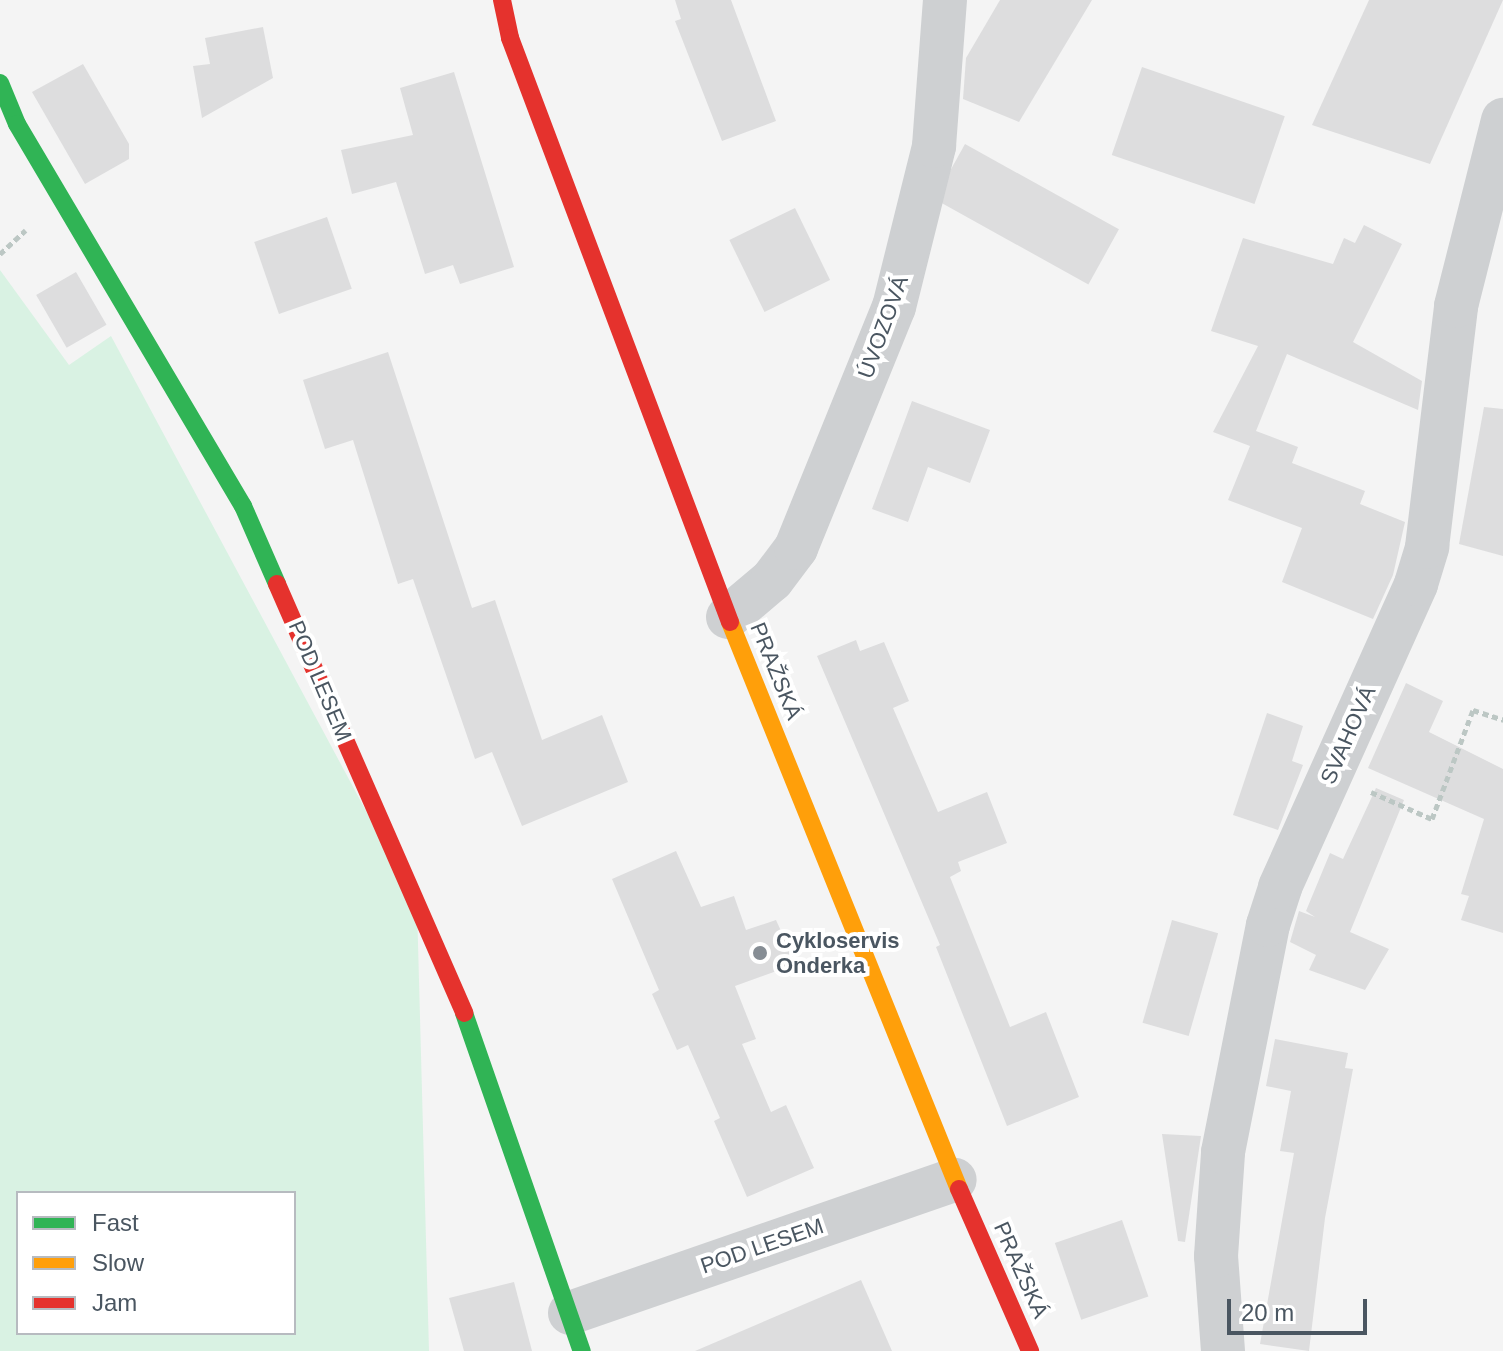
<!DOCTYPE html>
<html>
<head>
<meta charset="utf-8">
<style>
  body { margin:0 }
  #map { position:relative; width:1503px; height:1351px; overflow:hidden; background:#f4f4f4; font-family:Arial,sans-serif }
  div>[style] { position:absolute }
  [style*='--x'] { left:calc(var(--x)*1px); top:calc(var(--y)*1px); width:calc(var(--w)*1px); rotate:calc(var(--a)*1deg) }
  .green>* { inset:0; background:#d9f2e3 }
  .building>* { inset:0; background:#ddddde; transform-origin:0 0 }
  .path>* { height:5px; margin-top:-2.5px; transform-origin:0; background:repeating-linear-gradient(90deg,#bcc7c4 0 6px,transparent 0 10px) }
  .street>* { height:44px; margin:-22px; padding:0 22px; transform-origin:22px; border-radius:22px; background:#ced0d2 }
  .fast>* { height:18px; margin:-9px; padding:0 9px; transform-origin:9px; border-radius:9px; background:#30b455 }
  .slow>* { height:18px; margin:-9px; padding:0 9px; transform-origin:9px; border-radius:9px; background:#ff9f0a }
  .jam>* { height:18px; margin:-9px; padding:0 9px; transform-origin:9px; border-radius:9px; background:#e5322d }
  .dots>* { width:22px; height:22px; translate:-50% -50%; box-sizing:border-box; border:4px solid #fff; border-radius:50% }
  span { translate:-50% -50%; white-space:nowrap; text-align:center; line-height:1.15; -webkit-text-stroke:8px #fff; paint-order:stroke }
  .street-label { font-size:22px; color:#4a5661 }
  .poi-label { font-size:22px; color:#4a5661; font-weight:700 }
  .left { translate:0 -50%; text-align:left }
  .legend { position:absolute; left:16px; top:1191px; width:280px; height:144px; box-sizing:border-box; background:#fff; border:2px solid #b7bbc0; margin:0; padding:10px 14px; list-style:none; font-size:24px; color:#4a5661 }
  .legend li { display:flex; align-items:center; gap:16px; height:40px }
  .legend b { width:40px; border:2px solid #b7bbc0 }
  .scale { position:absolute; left:1227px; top:1299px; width:140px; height:36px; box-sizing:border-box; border:4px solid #4a5661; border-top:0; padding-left:10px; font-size:24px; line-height:28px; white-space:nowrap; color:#4a5661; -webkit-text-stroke:6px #fff; paint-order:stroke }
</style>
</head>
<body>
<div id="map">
  <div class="green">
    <i style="clip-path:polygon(evenodd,0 270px,69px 365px,111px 336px,417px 906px,429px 1351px,0 1351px,0 270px,18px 1193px,294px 1193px,294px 1333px,18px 1333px,18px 1193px)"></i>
  </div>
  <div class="building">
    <i style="clip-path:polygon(675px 0,731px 0,776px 121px,722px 141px,675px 21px,681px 19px)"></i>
    <i style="clip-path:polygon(1000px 0,1092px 0,1019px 122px,963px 99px,966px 58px)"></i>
    <i style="clip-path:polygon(1369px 0,1503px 0,1430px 164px,1312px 125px)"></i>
    <i style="clip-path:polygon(263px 27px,273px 78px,202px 118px,193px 66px,210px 64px,205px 38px)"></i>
    <i style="clip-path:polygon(83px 64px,129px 144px,129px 159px,85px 184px,32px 92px)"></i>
    <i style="left:1142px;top:67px;width:151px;height:93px;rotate:19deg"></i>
    <i style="clip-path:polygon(454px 72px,514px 267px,460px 284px,453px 265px,425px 274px,396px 182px,352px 194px,341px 150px,413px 135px,400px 88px)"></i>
    <i style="left:965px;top:144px;width:176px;height:63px;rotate:29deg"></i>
    <i style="left:795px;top:208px;width:80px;height:73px;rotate:64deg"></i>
    <i style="left:327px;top:217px;width:76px;height:77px;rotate:71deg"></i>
    <i style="clip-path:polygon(1364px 225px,1402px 244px,1353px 342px,1422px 381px,1418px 410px,1287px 354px,1256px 431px,1298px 447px,1292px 463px,1365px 491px,1360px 504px,1405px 522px,1393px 575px,1373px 619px,1282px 582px,1302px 528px,1228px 500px,1250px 446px,1213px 432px,1258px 346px,1211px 331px,1243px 238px,1333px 264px,1344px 238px,1355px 243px)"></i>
    <i style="left:76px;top:272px;width:61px;height:46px;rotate:60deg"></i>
    <i style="clip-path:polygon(388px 352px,472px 608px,495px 600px,542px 740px,602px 715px,628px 782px,522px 826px,492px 752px,475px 759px,413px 579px,398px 584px,353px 440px,325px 449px,303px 380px)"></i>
    <i style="clip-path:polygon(912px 401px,990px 430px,970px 483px,928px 467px,908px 522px,872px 509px)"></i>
    <i style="clip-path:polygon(1484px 407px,1503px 409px,1503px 556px,1459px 544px)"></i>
    <i style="clip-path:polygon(856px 640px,860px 651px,884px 642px,909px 701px,893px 708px,938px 812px,987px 792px,1007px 843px,958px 862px,961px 871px,950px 877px,1010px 1027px,1046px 1012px,1079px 1097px,1007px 1126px,936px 947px,940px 945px,817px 656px)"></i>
    <i style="clip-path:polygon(1406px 683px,1443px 701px,1429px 732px,1503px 769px,1503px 933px,1461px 920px,1469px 896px,1461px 894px,1484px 819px,1368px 768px)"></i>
    <i style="clip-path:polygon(1267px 713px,1303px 726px,1292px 761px,1303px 765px,1278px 830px,1233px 815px)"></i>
    <i style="clip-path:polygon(1376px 788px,1404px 800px,1350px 932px,1389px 949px,1365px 990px,1309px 970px,1316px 955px,1290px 942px,1299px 911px,1315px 917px,1306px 911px,1330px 853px,1343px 859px)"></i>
    <i style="clip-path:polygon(676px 851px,701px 907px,734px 896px,746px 930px,776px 920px,796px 964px,735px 986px,756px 1039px,742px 1044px,771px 1112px,786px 1105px,814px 1168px,747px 1197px,714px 1121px,720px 1118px,688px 1045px,677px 1050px,652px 994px,659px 990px,612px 879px)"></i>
    <i style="left:1172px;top:920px;width:48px;height:107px;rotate:16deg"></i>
    <i style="clip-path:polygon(1275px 1039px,1348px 1053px,1345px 1068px,1353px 1069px,1325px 1218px,1309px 1351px,1260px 1344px,1294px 1153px,1280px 1151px,1291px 1091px,1266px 1086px)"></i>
    <i style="clip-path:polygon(1162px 1134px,1201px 1136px,1185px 1242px,1178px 1241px)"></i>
    <i style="left:1122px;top:1220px;width:81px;height:71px;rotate:71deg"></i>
    <i style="clip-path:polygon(861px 1280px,892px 1351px,695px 1351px)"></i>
    <i style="clip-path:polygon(514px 1282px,532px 1351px,464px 1351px,449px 1298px)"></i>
  </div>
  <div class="path">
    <i style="--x:0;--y:254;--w:35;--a:-43"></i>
    <i style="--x:1371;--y:792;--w:67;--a:23.9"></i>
    <i style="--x:1432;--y:819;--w:116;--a:-69.4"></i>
    <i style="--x:1473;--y:710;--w:32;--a:18"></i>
  </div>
  <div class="street">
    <i style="--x:728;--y:617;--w:57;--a:-40.1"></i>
    <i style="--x:772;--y:580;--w:40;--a:-53"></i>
    <i style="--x:796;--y:548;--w:260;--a:-67.9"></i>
    <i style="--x:894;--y:307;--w:166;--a:-76"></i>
    <i style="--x:934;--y:146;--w:146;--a:-85.7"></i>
    <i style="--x:570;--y:1313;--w:407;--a:-19.1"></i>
    <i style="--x:1223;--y:1351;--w:95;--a:-94.2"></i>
    <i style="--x:1216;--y:1256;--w:104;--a:-86.1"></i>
    <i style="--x:1223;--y:1152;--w:231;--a:-78.8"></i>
    <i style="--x:1268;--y:925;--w:40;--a:-72"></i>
    <i style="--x:1280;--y:887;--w:332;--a:-65.8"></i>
    <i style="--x:1416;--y:584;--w:39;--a:-73"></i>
    <i style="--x:1427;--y:547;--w:243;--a:-83.1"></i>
    <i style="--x:1456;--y:306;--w:192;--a:-75.8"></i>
  </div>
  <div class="fast">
    <i style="--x:0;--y:83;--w:44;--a:67.5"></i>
    <i style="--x:17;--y:124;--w:444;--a:59.4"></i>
    <i style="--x:243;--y:506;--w:85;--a:66.4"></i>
    <i style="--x:464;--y:1013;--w:358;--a:70.8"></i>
  </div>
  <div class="slow">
    <i style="--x:730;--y:622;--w:611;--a:68.01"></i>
  </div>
  <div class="jam">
    <i style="--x:502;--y:0;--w:39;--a:78"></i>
    <i style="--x:510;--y:38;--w:624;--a:69.36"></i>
    <i style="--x:277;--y:584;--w:468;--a:66.4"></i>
    <i style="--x:959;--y:1189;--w:177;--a:66.3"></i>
  </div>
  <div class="dots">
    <i style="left:760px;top:953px;background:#868d94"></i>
  </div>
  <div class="street-label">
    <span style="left:883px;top:327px;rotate:-70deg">ÚVOZOVÁ</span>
    <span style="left:776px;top:671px;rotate:68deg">PRAŽSKÁ</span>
    <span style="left:320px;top:681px;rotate:67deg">POD LESEM</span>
    <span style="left:1348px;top:735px;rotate:-66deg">SVAHOVÁ</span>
    <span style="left:762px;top:1246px;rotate:-19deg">POD LESEM</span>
    <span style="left:1021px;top:1270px;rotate:66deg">PRAŽSKÁ</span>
  </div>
  <div class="poi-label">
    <span class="left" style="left:776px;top:953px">Cykloservis<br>Onderka</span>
  </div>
  <ul class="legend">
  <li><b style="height:10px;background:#30b455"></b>Fast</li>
  <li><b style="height:10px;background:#ff9f0a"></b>Slow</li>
  <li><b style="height:10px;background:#e5322d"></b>Jam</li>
  </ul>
  <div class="scale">20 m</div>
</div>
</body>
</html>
